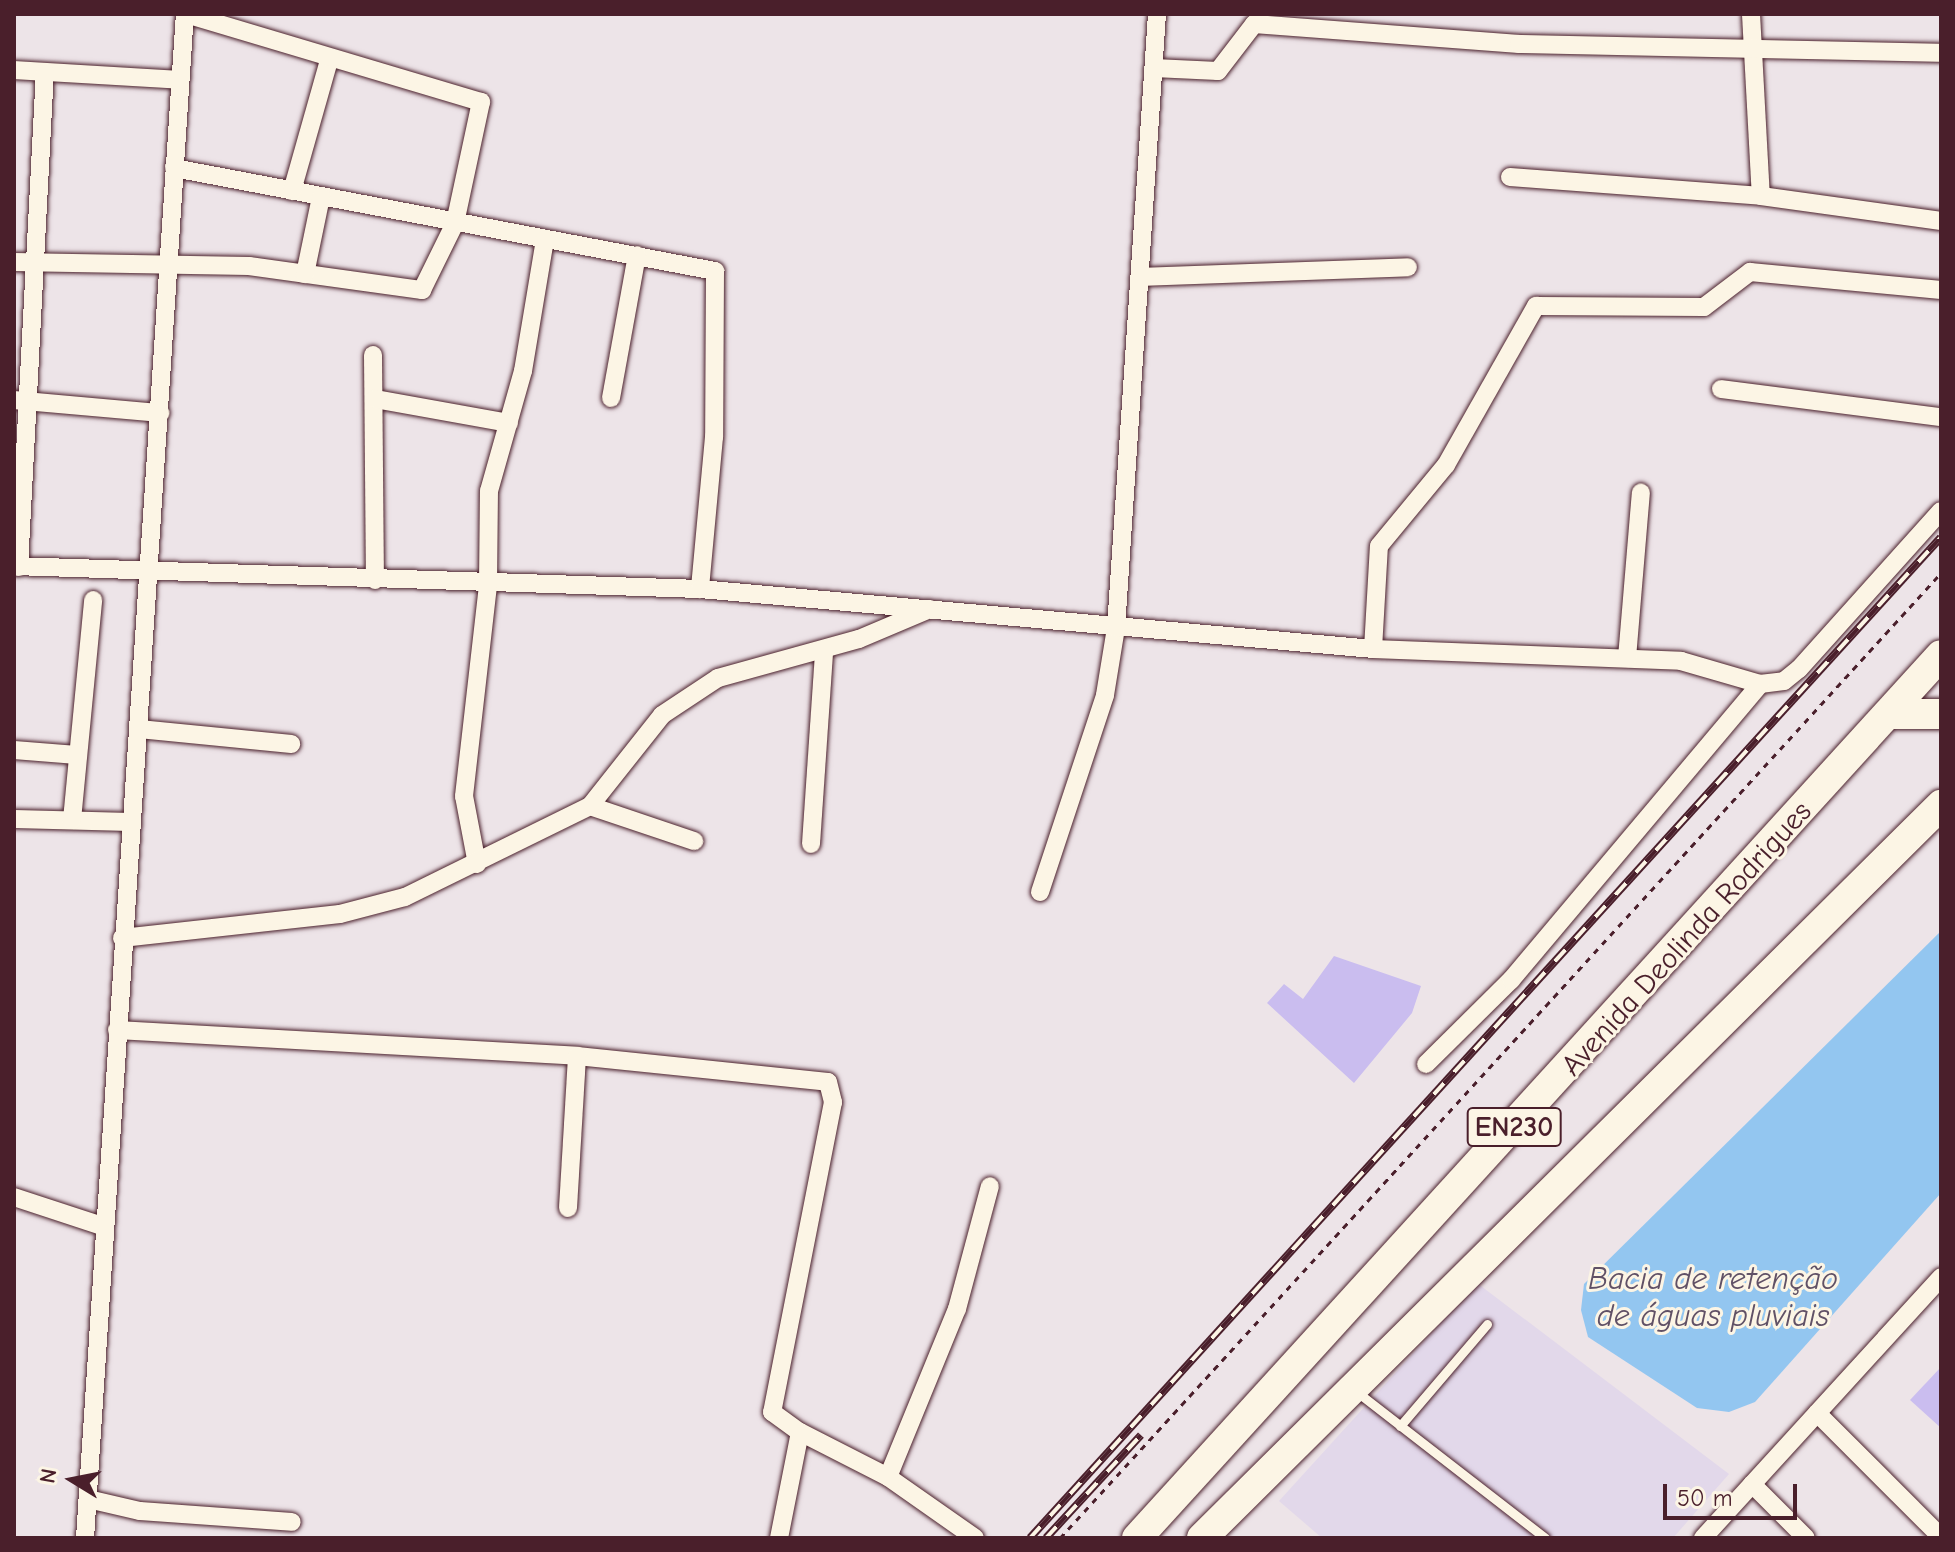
<!DOCTYPE html>
<meta charset="utf-8">
<style>
body{margin:0}
#map{position:relative;width:1955px;height:1552px;overflow:hidden;background:#ede4e8;font-family:"Comic Neue",sans-serif}
div>[style]{position:absolute}
.built>*{inset:0;background:#e2d8ea}
.water>*{inset:0;background:#93c6f0}
.building>*{inset:0;background:#cabdef}
.path>*{height:3px;margin-top:-1.5px;transform-origin:0;background:repeating-linear-gradient(90deg,#4a1f2b 0 6px,transparent 0 12px)}
.roads{filter:drop-shadow(0 0 2px #4a1f2b) drop-shadow(0 0 2px #4a1f2b)}
.service>*{height:9px;margin:-4.5px;padding:0 4.5px;transform-origin:4.5px;border-radius:4.5px;background:#fcf5e5}
.minor>*{height:18px;margin:-9px;padding:0 9px;transform-origin:9px;border-radius:9px;background:#fcf5e5}
.trunk>*{height:30px;margin:-15px;padding:0 15px;transform-origin:15px;border-radius:15px;background:#fcf5e5}
.rail>*{height:8px;margin-top:-4px;transform-origin:0;background:repeating-linear-gradient(90deg,#fcf5e5 0 15px,#4a1f2b 0 30px);box-sizing:border-box;border-block:2px solid #4a1f2b}
span{translate:-50% -50%;white-space:nowrap;text-align:center;line-height:1.15;-webkit-text-stroke:6px #fcf5e5;paint-order:stroke}
.shield-label span{padding:2px 6px;background:#fcf5e5;border:2px solid;border-radius:6px;-webkit-text-stroke-width:0}
.shield-label{font-size:28px;color:#4a1f2b;font-weight:700}
.street-label{font-size:30px;color:#4a1f2b}
.water-label{font-size:32px;color:#605166;font-style:italic}
.frame{position:absolute;inset:0;border:16px solid #4a1f2b;pointer-events:none}
.north{position:absolute;left:32px;top:1440px;width:80px;height:80px;-webkit-text-stroke:6px #fcf5e5;paint-order:stroke;rotate:280deg;font-size:22px;font-weight:700;line-height:32px;text-align:center;color:#4a1f2b}
.north::after{content:'';display:block;margin:auto;width:28px;height:36px;background:#4a1f2b;clip-path:polygon(50% 0,100% 100%,50% 72%,0 100%)}
.scale{position:absolute;left:1663px;top:1484px;width:134px;height:36px;box-sizing:border-box;border:4px solid #4a1f2b;border-top:0;padding-left:10px;font-size:24px;line-height:28px;white-space:nowrap;color:#4a1f2b;-webkit-text-stroke:6px #fcf5e5;paint-order:stroke}
</style>
<div id="map">
<div class="built">
<i style="clip-path:polygon(1477px 1283px,1729px 1474px,1673px 1538px,1322px 1538px,1279px 1501px)"></i>
</div>
<div class="water">
<i style="clip-path:polygon(1941px 931px,1941px 1193px,1755px 1402px,1729px 1412px,1697px 1408px,1588px 1337px,1581px 1310px,1584px 1284px)"></i>
</div>
<div class="building">
<i style="clip-path:polygon(1334px 956px,1421px 986px,1412px 1013px,1354px 1083px,1267px 1003px,1284px 984px,1303px 999px)"></i>
<i style="clip-path:polygon(1941px 1367px,1941px 1428px,1910px 1400px)"></i>
</div>
<div class="path">
<i style="left:1060px;top:1538px;width:1307px;rotate:-47.61deg"></i>
</div>
<div class="roads">
<div class="service">
<i style="left:1357px;top:1392px;width:238px;rotate:37.8deg"></i>
<i style="left:1400px;top:1426px;width:134px;rotate:-49.5deg"></i>
</div>
<div class="minor">
<i style="left:1751px;top:14px;width:182px;rotate:86.9deg"></i>
<i style="left:1154px;top:68px;width:64px;rotate:2.7deg"></i>
<i style="left:1218px;top:71px;width:59px;rotate:-52.5deg"></i>
<i style="left:1254px;top:24px;width:266px;rotate:4.3deg"></i>
<i style="left:1519px;top:44px;width:422px;rotate:1.2deg"></i>
<i style="left:14px;top:70px;width:166px;rotate:3.4deg"></i>
<i style="left:174px;top:168px;width:551px;rotate:10.78deg"></i>
<i style="left:715px;top:271px;width:166px;rotate:90.3deg"></i>
<i style="left:714px;top:437px;width:153px;rotate:95.3deg"></i>
<i style="left:1510px;top:177px;width:252px;rotate:4.3deg"></i>
<i style="left:1761px;top:196px;width:182px;rotate:7.9deg"></i>
<i style="left:292px;top:191px;width:136px;rotate:-74.2deg"></i>
<i style="left:14px;top:262px;width:235px;rotate:1deg"></i>
<i style="left:249px;top:266px;width:175px;rotate:7.9deg"></i>
<i style="left:422px;top:290px;width:75px;rotate:-63.8deg"></i>
<i style="left:455px;top:223px;width:124px;rotate:-77.9deg"></i>
<i style="left:481px;top:102px;width:309px;rotate:-163.4deg"></i>
<i style="left:305px;top:274px;width:79px;rotate:-78.3deg"></i>
<i style="left:1141px;top:277px;width:267px;rotate:-2.1deg"></i>
<i style="left:373px;top:355px;width:225px;rotate:89.5deg"></i>
<i style="left:1721px;top:389px;width:222px;rotate:7.3deg"></i>
<i style="left:611px;top:398px;width:145px;rotate:-79.7deg"></i>
<i style="left:375px;top:399px;width:136px;rotate:10.2deg"></i>
<i style="left:14px;top:400px;width:147px;rotate:5.1deg"></i>
<i style="left:14px;top:566px;width:686px;rotate:1.92deg"></i>
<i style="left:700px;top:589px;width:676px;rotate:5.09deg"></i>
<i style="left:1373px;top:649px;width:308px;rotate:2.2deg"></i>
<i style="left:1681px;top:661px;width:82px;rotate:16.2deg"></i>
<i style="left:1760px;top:684px;width:24px;rotate:-7deg"></i>
<i style="left:1784px;top:681px;width:19px;rotate:-39deg"></i>
<i style="left:1799px;top:669px;width:212px;rotate:-48.1deg"></i>
<i style="left:19px;top:567px;width:495px;rotate:-87deg"></i>
<i style="left:1373px;top:649px;width:103px;rotate:-86.7deg"></i>
<i style="left:1379px;top:546px;width:105px;rotate:-50.4deg"></i>
<i style="left:1446px;top:465px;width:183px;rotate:-60.5deg"></i>
<i style="left:1536px;top:306px;width:168px;rotate:0.3deg"></i>
<i style="left:1704px;top:307px;width:58px;rotate:-37.3deg"></i>
<i style="left:1750px;top:272px;width:192px;rotate:5.4deg"></i>
<i style="left:1627px;top:658px;width:166px;rotate:-85.2deg"></i>
<i style="left:139px;top:729px;width:153px;rotate:5.6deg"></i>
<i style="left:14px;top:750px;width:63px;rotate:4.5deg"></i>
<i style="left:590px;top:806px;width:110px;rotate:18.6deg"></i>
<i style="left:14px;top:819px;width:117px;rotate:1.5deg"></i>
<i style="left:72px;top:820px;width:221px;rotate:-84.5deg"></i>
<i style="left:811px;top:844px;width:193px;rotate:-86.1deg"></i>
<i style="left:477px;top:864px;width:69px;rotate:-100.8deg"></i>
<i style="left:464px;top:796px;width:213px;rotate:-83.5deg"></i>
<i style="left:488px;top:584px;width:93px;rotate:-89.4deg"></i>
<i style="left:489px;top:491px;width:125px;rotate:-74.2deg"></i>
<i style="left:523px;top:371px;width:134px;rotate:-80.5deg"></i>
<i style="left:1040px;top:892px;width:207px;rotate:-71.7deg"></i>
<i style="left:1105px;top:695px;width:68px;rotate:-80.7deg"></i>
<i style="left:1116px;top:628px;width:615px;rotate:-86.18deg"></i>
<i style="left:122px;top:938px;width:219px;rotate:-6.3deg"></i>
<i style="left:340px;top:914px;width:67px;rotate:-14.7deg"></i>
<i style="left:405px;top:897px;width:206px;rotate:-26.2deg"></i>
<i style="left:590px;top:806px;width:116px;rotate:-51.6deg"></i>
<i style="left:662px;top:715px;width:67px;rotate:-33.5deg"></i>
<i style="left:718px;top:678px;width:146px;rotate:-15.5deg"></i>
<i style="left:859px;top:639px;width:77px;rotate:-22.9deg"></i>
<i style="left:117px;top:1030px;width:461px;rotate:3.2deg"></i>
<i style="left:577px;top:1056px;width:252px;rotate:5.9deg"></i>
<i style="left:828px;top:1082px;width:21px;rotate:76deg"></i>
<i style="left:833px;top:1102px;width:316px;rotate:101.1deg"></i>
<i style="left:772px;top:1412px;width:34px;rotate:36deg"></i>
<i style="left:800px;top:1432px;width:108px;rotate:101.2deg"></i>
<i style="left:1426px;top:1064px;width:120px;rotate:-44.7deg"></i>
<i style="left:1511px;top:980px;width:387px;rotate:-49.9deg"></i>
<i style="left:14px;top:1197px;width:93px;rotate:18.2deg"></i>
<i style="left:568px;top:1208px;width:152px;rotate:-86.6deg"></i>
<i style="left:1817px;top:1413px;width:175px;rotate:45deg"></i>
<i style="left:800px;top:1432px;width:99px;rotate:27.1deg"></i>
<i style="left:888px;top:1477px;width:106px;rotate:35deg"></i>
<i style="left:888px;top:1477px;width:182px;rotate:-67.7deg"></i>
<i style="left:957px;top:1309px;width:127px;rotate:-75deg"></i>
<i style="left:1752px;top:1484px;width:76px;rotate:45deg"></i>
<i style="left:88px;top:1499px;width:53px;rotate:13deg"></i>
<i style="left:140px;top:1511px;width:152px;rotate:4.1deg"></i>
<i style="left:85px;top:1538px;width:1527px;rotate:-86.25deg"></i>
<i style="left:1703px;top:1538px;width:353px;rotate:-47.6deg"></i>
</div>
<div class="trunk">
<i style="left:1889px;top:714px;width:52px"></i>
<i style="left:1137px;top:1538px;width:1194px;rotate:-47.68deg"></i>
<i style="left:1202px;top:1538px;width:1041px;rotate:-44.77deg"></i>
</div>
</div>
<div class="rail">
<i style="left:1030px;top:1538px;width:1353px;rotate:-47.69deg"></i>
<i style="left:1046px;top:1538px;width:140px;rotate:-47.3deg"></i>
</div>
<div class="shield-label">
<span style="left:1514px;top:1127px">EN230</span>
</div>
<div class="street-label">
<span style="left:1687px;top:939px;rotate:-48deg">Avenida Deolinda Rodrigues</span>
</div>
<div class="water-label">
<span style="left:1713px;top:1298px">Bacia de retenção<br>de águas pluviais</span>
</div>
<div class="frame"></div>
<div class="north">N</div>
<div class="scale">50 m</div>
</div>
